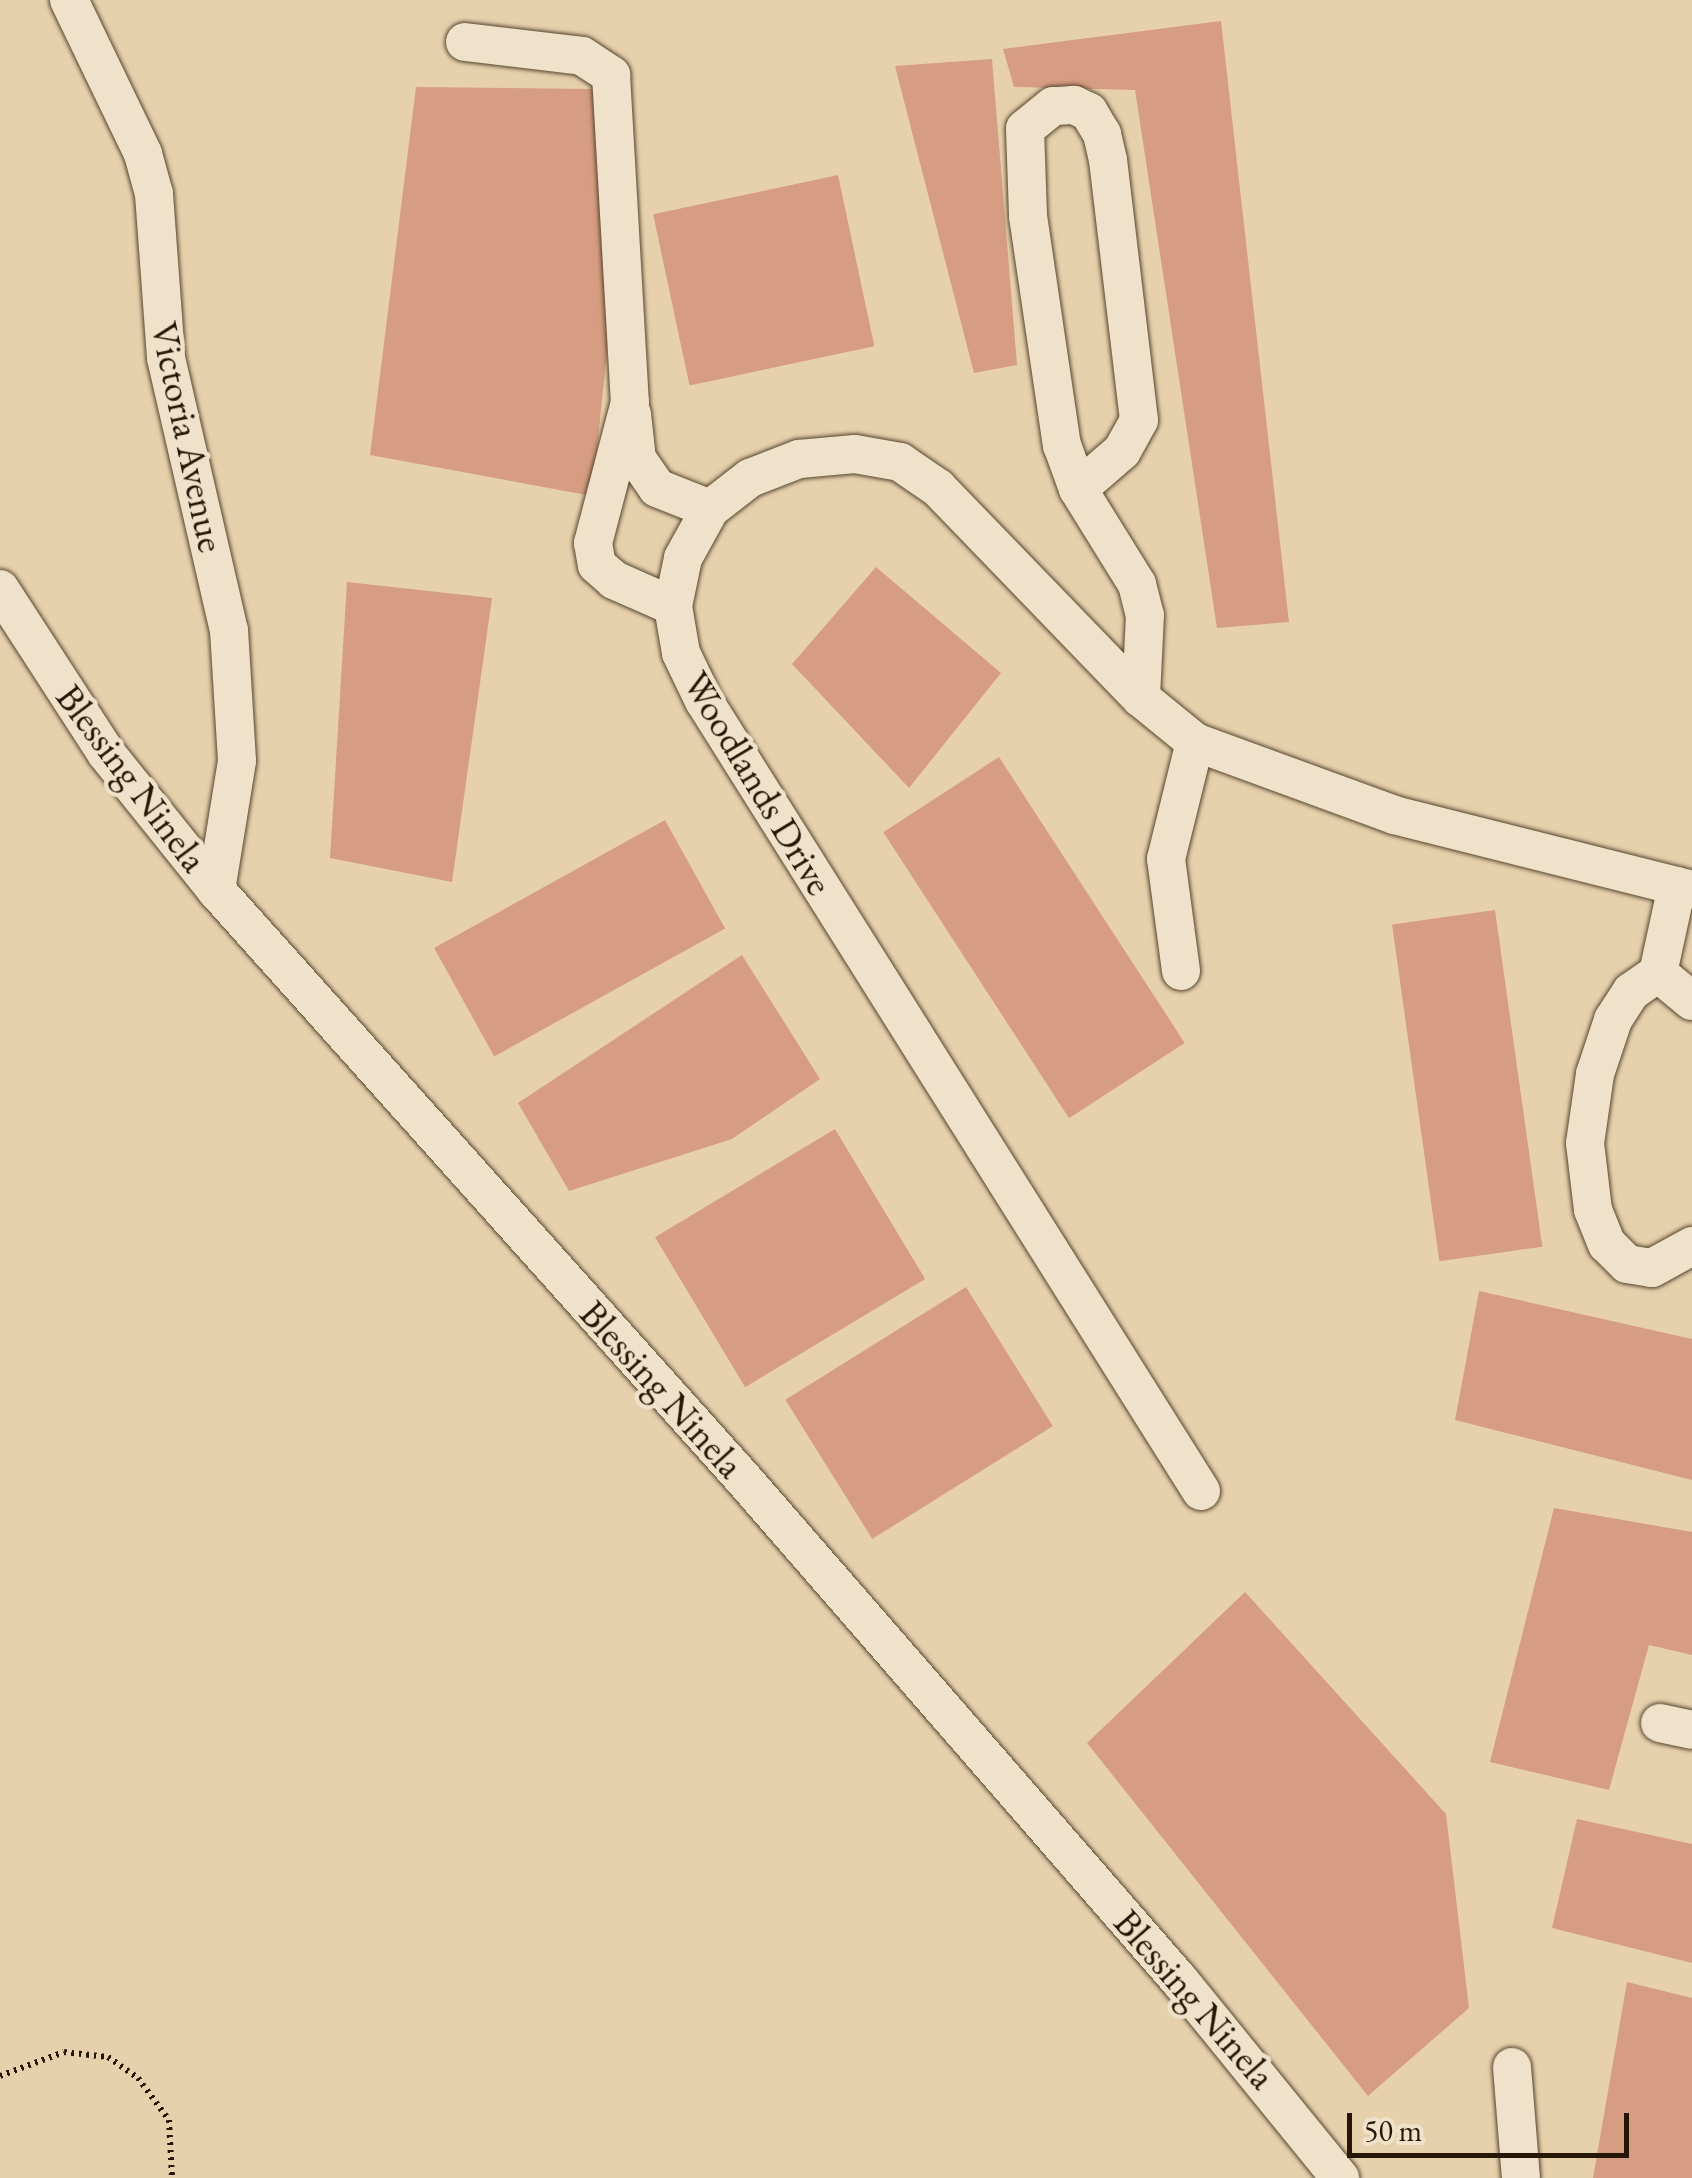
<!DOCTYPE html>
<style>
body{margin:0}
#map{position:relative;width:1692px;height:2178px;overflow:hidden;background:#e7d1ad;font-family:"EB Garamond",serif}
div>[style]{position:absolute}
.building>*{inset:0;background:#d79d82;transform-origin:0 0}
.path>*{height:6px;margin-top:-3px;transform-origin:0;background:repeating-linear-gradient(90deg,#251605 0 2.5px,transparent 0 7.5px)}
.roads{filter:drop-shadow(0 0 2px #56452f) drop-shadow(0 0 2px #56452f)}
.minor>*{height:38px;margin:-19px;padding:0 19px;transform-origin:19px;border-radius:19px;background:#efe1ca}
span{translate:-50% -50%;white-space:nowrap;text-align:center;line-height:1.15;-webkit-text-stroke:9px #efe1ca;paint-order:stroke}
.street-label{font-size:38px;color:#251605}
.scale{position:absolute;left:1347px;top:2113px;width:282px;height:45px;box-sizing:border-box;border:5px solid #251605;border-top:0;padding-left:12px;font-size:30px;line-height:35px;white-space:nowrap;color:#251605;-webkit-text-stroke:8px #efe1ca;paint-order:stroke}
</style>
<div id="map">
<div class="building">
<i style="clip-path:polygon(1221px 21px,1289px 622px,1217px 628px,1135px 90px,1014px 87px,1003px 49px)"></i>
<i style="clip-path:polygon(992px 59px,1017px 365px,974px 373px,895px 66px)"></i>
<i style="clip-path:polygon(416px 87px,593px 89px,608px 342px,592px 496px,370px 455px)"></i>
<i style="left:838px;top:175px;width:175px;height:189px;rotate:78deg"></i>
<i style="clip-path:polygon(876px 567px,1001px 673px,909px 788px,792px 664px)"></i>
<i style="clip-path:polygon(347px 582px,492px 598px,452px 882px,330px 858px)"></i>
<i style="left:999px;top:757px;width:341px;height:138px;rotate:57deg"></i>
<i style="left:665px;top:820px;width:124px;height:264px;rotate:61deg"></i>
<i style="left:1495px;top:910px;width:340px;height:104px;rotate:82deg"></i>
<i style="clip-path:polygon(742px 955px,820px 1079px,732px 1139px,569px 1191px,518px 1103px)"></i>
<i style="left:835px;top:1129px;width:175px;height:210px;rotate:59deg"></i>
<i style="left:966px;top:1287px;width:164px;height:213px;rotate:58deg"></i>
<i style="clip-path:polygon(1479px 1291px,1692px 1339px,1692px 1480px,1455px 1420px)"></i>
<i style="clip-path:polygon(1554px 1508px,1692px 1532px,1692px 1655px,1649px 1645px,1609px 1790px,1490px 1762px)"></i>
<i style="clip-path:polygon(1245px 1592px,1446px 1814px,1469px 2008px,1368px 2096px,1087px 1743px)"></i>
<i style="clip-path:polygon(1577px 1819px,1692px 1844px,1692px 1963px,1552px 1928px)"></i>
<i style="clip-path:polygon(1627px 1982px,1692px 1998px,1692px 2178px,1593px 2178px)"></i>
</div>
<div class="path">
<i style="left:0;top:2076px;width:68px;rotate:-20.6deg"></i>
<i style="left:64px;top:2052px;width:44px;rotate:6.5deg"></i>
<i style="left:108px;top:2057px;width:37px;rotate:35deg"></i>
<i style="left:138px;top:2078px;width:52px;rotate:53.6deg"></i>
<i style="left:169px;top:2120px;width:58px;rotate:87deg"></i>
</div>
<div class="roads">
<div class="minor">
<i style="left:69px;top:0;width:171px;rotate:64.3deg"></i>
<i style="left:143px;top:154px;width:41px;rotate:74.6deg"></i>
<i style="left:154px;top:194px;width:164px;rotate:85.8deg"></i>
<i style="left:166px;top:358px;width:279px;rotate:77deg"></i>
<i style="left:229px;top:630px;width:131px;rotate:86.5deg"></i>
<i style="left:237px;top:761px;width:131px;rotate:99.2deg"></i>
<i style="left:465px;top:42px;width:118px;rotate:6.8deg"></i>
<i style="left:582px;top:56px;width:35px;rotate:33deg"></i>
<i style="left:611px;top:75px;width:328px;rotate:86.7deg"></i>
<i style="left:630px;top:402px;width:146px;rotate:104.7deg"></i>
<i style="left:593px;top:543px;width:22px;rotate:80deg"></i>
<i style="left:597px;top:565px;width:23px;rotate:41deg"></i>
<i style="left:614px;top:580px;width:64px;rotate:23.8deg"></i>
<i style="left:632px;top:414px;width:45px;rotate:83.7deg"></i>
<i style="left:637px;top:459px;width:35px;rotate:55deg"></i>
<i style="left:657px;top:488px;width:57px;rotate:21.6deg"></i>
<i style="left:1078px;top:489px;width:58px;rotate:-40.8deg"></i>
<i style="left:1122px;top:451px;width:35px;rotate:-61deg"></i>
<i style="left:1139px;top:420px;width:262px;rotate:-96.8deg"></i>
<i style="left:1108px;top:160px;width:27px;rotate:-103deg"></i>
<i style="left:1102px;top:134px;width:26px;rotate:-121deg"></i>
<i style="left:1089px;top:112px;width:17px;rotate:-155deg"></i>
<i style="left:1074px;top:105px;width:21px;rotate:177deg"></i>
<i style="left:1053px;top:106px;width:36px;rotate:141deg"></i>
<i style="left:1025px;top:129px;width:87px;rotate:88deg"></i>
<i style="left:1028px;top:216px;width:232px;rotate:81.6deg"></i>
<i style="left:1062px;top:445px;width:47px;rotate:70deg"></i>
<i style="left:1078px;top:489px;width:112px;rotate:58.2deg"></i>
<i style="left:1137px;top:584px;width:32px;rotate:76deg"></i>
<i style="left:1145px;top:615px;width:83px;rotate:92.8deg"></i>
<i style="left:0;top:589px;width:195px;rotate:57.1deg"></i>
<i style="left:106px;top:753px;width:176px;rotate:51.2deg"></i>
<i style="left:216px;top:890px;width:795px;rotate:48.16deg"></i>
<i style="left:746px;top:1482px;width:661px;rotate:48.99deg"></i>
<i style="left:1180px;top:1981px;width:254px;rotate:50.9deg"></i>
<i style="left:1677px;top:886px;width:89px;rotate:102.3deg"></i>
<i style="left:1658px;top:973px;width:33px;rotate:145deg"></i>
<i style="left:1631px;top:992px;width:33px;rotate:123deg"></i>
<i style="left:1613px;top:1020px;width:57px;rotate:108.4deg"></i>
<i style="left:1595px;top:1074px;width:70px;rotate:98.2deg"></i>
<i style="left:1585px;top:1143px;width:67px;rotate:83.2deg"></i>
<i style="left:1593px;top:1210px;width:37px;rotate:68deg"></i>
<i style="left:1607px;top:1244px;width:28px;rotate:45deg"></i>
<i style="left:1627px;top:1264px;width:25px;rotate:9deg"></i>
<i style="left:1652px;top:1268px;width:46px;rotate:-28.8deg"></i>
<i style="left:1181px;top:971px;width:113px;rotate:-97.6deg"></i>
<i style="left:1166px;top:859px;width:121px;rotate:-76.1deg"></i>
<i style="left:1658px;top:973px;width:44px;rotate:39.5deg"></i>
<i style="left:1201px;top:1491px;width:933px;rotate:-122.17deg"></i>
<i style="left:704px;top:701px;width:53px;rotate:-115.6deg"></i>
<i style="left:681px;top:653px;width:48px;rotate:-99.7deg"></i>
<i style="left:673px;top:606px;width:49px;rotate:-78.2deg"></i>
<i style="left:683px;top:558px;width:56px;rotate:-61.1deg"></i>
<i style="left:710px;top:509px;width:51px;rotate:-37.8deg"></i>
<i style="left:750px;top:478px;width:53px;rotate:-21.2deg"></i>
<i style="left:799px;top:459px;width:56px;rotate:-5.1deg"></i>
<i style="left:855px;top:454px;width:46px;rotate:10.1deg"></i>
<i style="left:900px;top:462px;width:46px;rotate:34.4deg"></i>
<i style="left:938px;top:488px;width:292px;rotate:46deg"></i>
<i style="left:1141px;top:698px;width:70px;rotate:39.2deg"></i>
<i style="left:1195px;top:742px;width:212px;rotate:20.1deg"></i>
<i style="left:1394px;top:815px;width:307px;rotate:14.1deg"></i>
<i style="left:1660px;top:1723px;width:33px;rotate:12deg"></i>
<i style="left:1512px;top:2067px;width:111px;rotate:85.4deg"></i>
</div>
</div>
<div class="street-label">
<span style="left:188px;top:437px;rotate:78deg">Victoria Avenue</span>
<span style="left:132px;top:778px;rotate:53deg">Blessing Ninela</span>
<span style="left:758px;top:783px;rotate:59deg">Woodlands Drive</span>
<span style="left:662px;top:1389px;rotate:48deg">Blessing Ninela</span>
<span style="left:1195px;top:1999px;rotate:49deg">Blessing Ninela</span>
</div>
<div class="scale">50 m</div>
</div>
